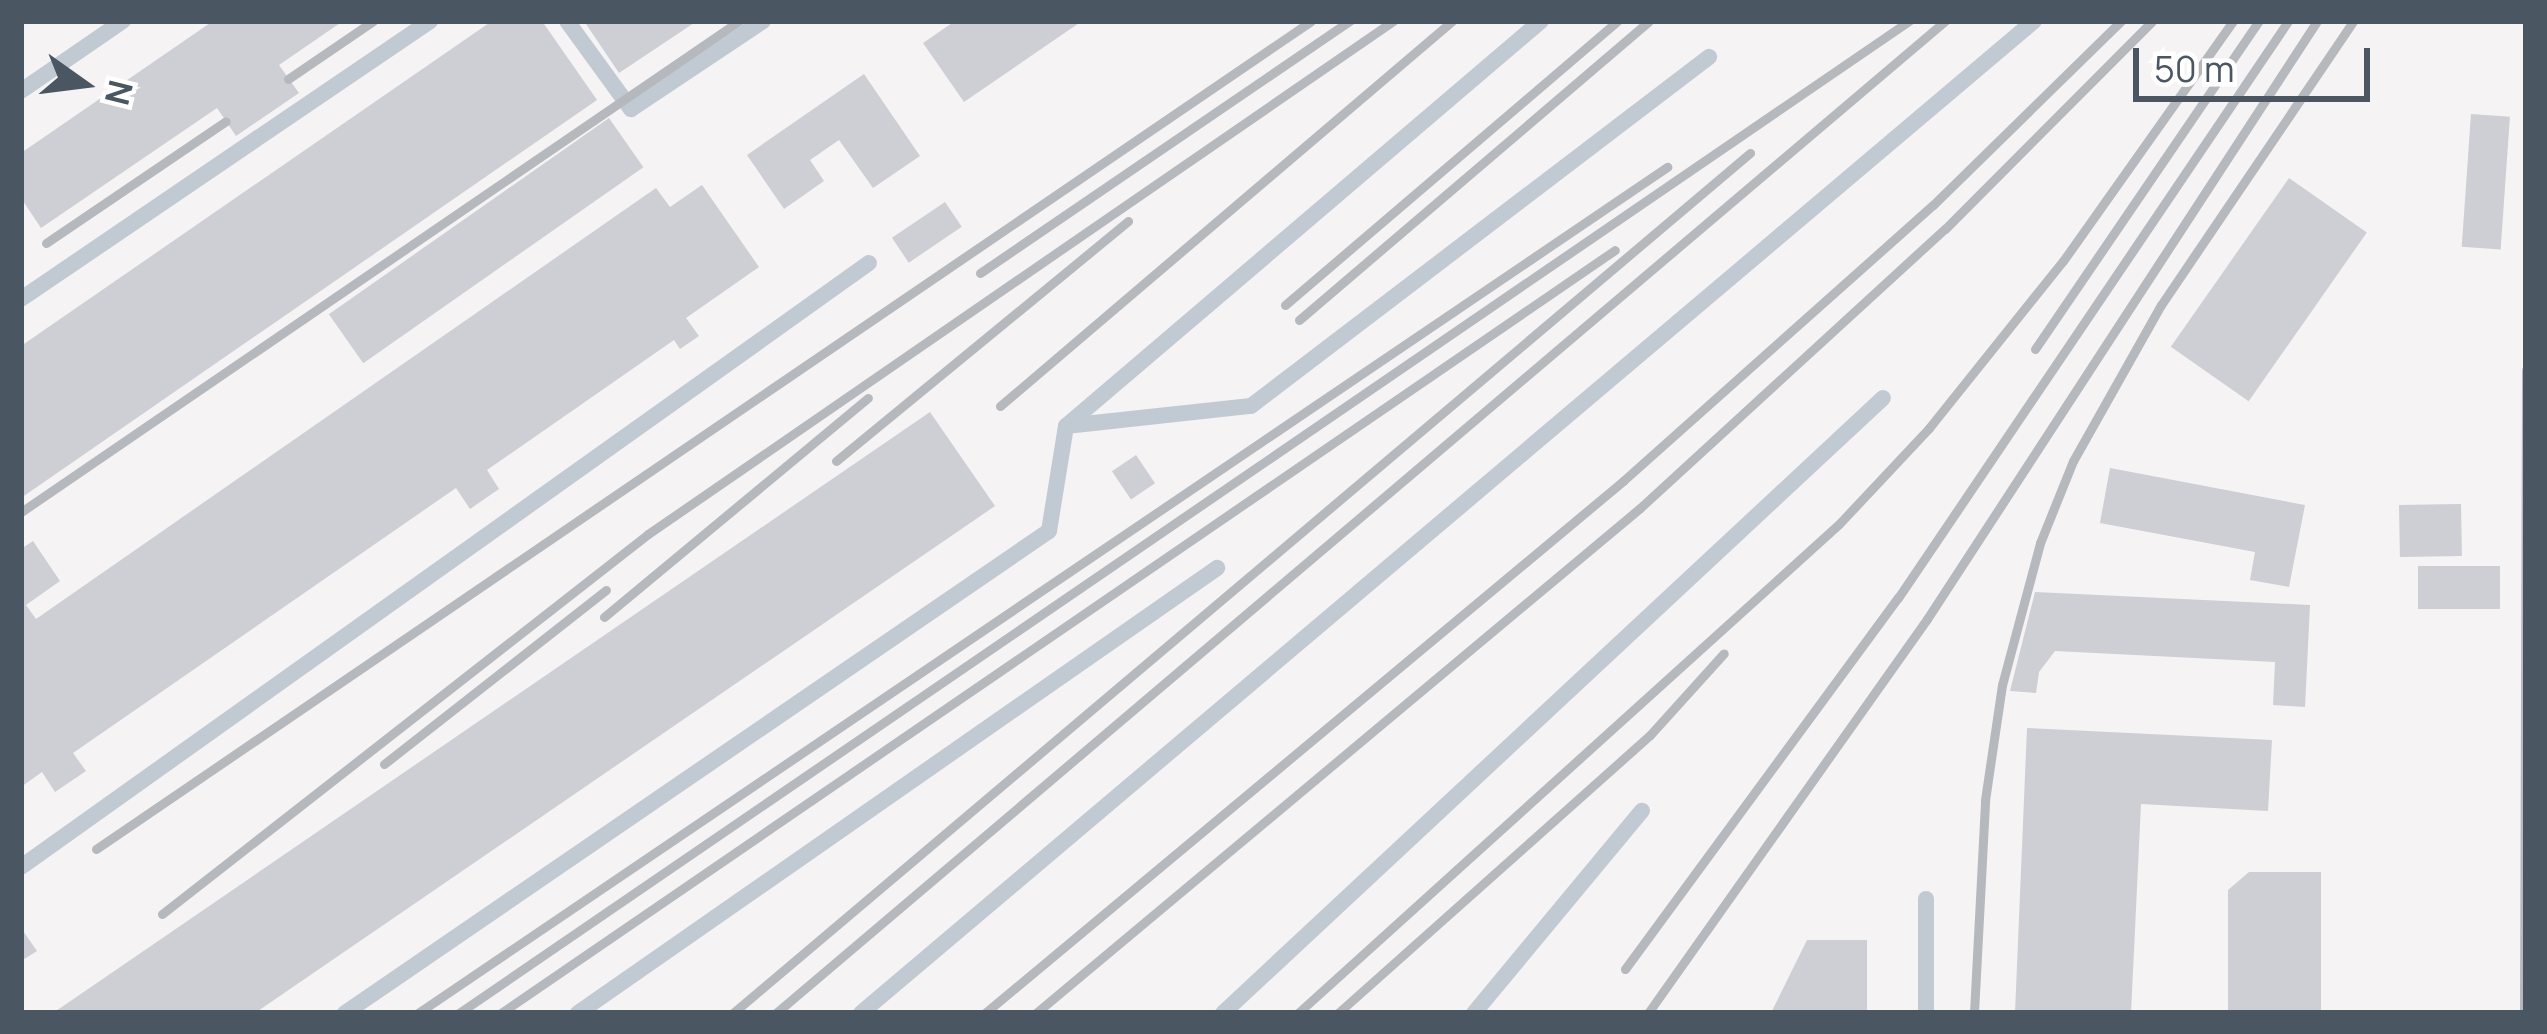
<!DOCTYPE html>
<style>
body{margin:0}
#map{position:relative;width:2547px;height:1034px;overflow:hidden;background:#f5f3f3;font-family:Manrope,sans-serif}
div>[style]{position:absolute}
.building>*{inset:0;background:#cdcfd5;transform-origin:0 0}
.lane>*{height:16px;margin:-8px;padding:0 8px;transform-origin:8px;border-radius:8px;background:#c1cad2}
.rail>*{height:9px;margin:-4.5px;padding:0 4.5px;transform-origin:4.5px;border-radius:4.5px;background:#b5b8bd}
span{translate:-50% -50%;white-space:nowrap;text-align:center;line-height:1.15;-webkit-text-stroke:10px #fff;paint-order:stroke}
.frame{position:absolute;inset:0;border:24px solid #4a5661;pointer-events:none}
.north{position:absolute;left:24px;top:24px;width:120px;height:120px;-webkit-text-stroke:9px #fff;paint-order:stroke;rotate:104deg;font-size:33px;font-weight:700;line-height:48px;text-align:center;color:#4a5661}
.north::after{content:'';display:block;margin:auto;width:42px;height:54px;background:#4a5661;clip-path:polygon(50% 0,100% 100%,50% 72%,0 100%)}
.scale{position:absolute;left:2133px;top:48px;width:237px;height:54px;box-sizing:border-box;border:6px solid #4a5661;border-top:0;padding-left:15px;font-size:36px;line-height:42px;white-space:nowrap;color:#4a5661;-webkit-text-stroke:9px #fff;paint-order:stroke}
</style>
<div id="map">
<div class="building">
<i style="clip-path:polygon(213px 21px,343px 21px,279px 65px,299px 93px,236px 136px,217px 108px,41px 228px,21px 198px,21px 153px)"></i>
<i style="clip-path:polygon(492px 21px,542px 21px,597px 100px,21px 498px,21px 346px)"></i>
<i style="clip-path:polygon(584px 21px,697px 21px,619px 73px)"></i>
<i style="clip-path:polygon(955px 21px,1082px 21px,964px 102px,923px 43px)"></i>
<i style="clip-path:polygon(864px 74px,920px 156px,873px 188px,839px 140px,810px 160px,824px 181px,784px 209px,747px 155px)"></i>
<i style="left:2471px;top:114px;width:39px;height:133px;rotate:4deg"></i>
<i style="left:609px;top:118px;width:60px;height:342px;rotate:55deg"></i>
<i style="left:2289px;top:178px;width:95px;height:206px;rotate:35deg"></i>
<i style="clip-path:polygon(702px 185px,759px 267px,686px 318px,699px 336px,680px 349px,674px 340px,487px 470px,499px 489px,470px 509px,456px 488px,73px 753px,86px 771px,55px 792px,42px 772px,21px 787px,21px 549px,33px 541px,60px 581px,26px 605px,36px 619px,656px 188px,670px 207px)"></i>
<i style="left:945px;top:202px;width:30px;height:64px;rotate:56deg"></i>
<i style="clip-path:polygon(930px 412px,995px 506px,255px 1013px,53px 1013px)"></i>
<i style="left:1136px;top:455px;width:34px;height:29px;rotate:56deg"></i>
<i style="clip-path:polygon(2110px 468px,2305px 505px,2289px 587px,2250px 580px,2255px 552px,2100px 523px)"></i>
<i style="left:2461px;top:504px;width:52px;height:62px;rotate:89deg"></i>
<i style="left:2418px;top:566px;width:82px;height:43px"></i>
<i style="clip-path:polygon(2035px 592px,2310px 605px,2305px 707px,2273px 705px,2275px 662px,2055px 651px,2039px 672px,2036px 693px,2010px 691px)"></i>
<i style="clip-path:polygon(2027px 728px,2272px 740px,2268px 811px,2141px 804px,2131px 1013px,2015px 1013px)"></i>
<i style="clip-path:polygon(2249px 872px,2321px 872px,2321px 1013px,2228px 1013px,2228px 890px)"></i>
<i style="clip-path:polygon(21px 928px,37px 951px,21px 961px)"></i>
<i style="clip-path:polygon(1807px 940px,1867px 940px,1867px 1013px,1771px 1013px)"></i>
</div>
<div class="lane">
<i style="left:567px;top:21px;width:109px;rotate:54deg"></i>
<i style="left:631px;top:109px;width:159px;rotate:-33.7deg"></i>
<i style="left:21px;top:91px;width:124px;rotate:-34.5deg"></i>
<i style="left:21px;top:299px;width:495px;rotate:-34.2deg"></i>
<i style="left:1066px;top:426px;width:186px;rotate:-6.2deg"></i>
<i style="left:1251px;top:406px;width:576px;rotate:-37.31deg"></i>
<i style="left:21px;top:867px;width:1041px;rotate:-35.46deg"></i>
<i style="left:345px;top:1013px;width:853px;rotate:-34.4deg"></i>
<i style="left:1049px;top:531px;width:106px;rotate:-80.8deg"></i>
<i style="left:1066px;top:426px;width:624px;rotate:-40.45deg"></i>
<i style="left:578px;top:1013px;width:779px;rotate:-34.85deg"></i>
<i style="left:861px;top:1013px;width:1536px;rotate:-40.22deg"></i>
<i style="left:1223px;top:1013px;width:902px;rotate:-42.98deg"></i>
<i style="left:1474px;top:1013px;width:263px;rotate:-50.3deg"></i>
<i style="left:1926px;top:1013px;width:114px;rotate:-90deg"></i>
</div>
<div class="rail">
<i style="left:288px;top:79px;width:103px;rotate:-34.3deg"></i>
<i style="left:46px;top:243px;width:217px;rotate:-34.1deg"></i>
<i style="left:980px;top:273px;width:448px;rotate:-34.3deg"></i>
<i style="left:1285px;top:305px;width:437px;rotate:-40.5deg"></i>
<i style="left:1299px;top:320px;width:460px;rotate:-40.5deg"></i>
<i style="left:2035px;top:349px;width:397px;rotate:-55.7deg"></i>
<i style="left:1000px;top:406px;width:594px;rotate:-40.42deg"></i>
<i style="left:836px;top:461px;width:378px;rotate:-39.4deg"></i>
<i style="left:21px;top:512px;width:870px;rotate:-34.37deg"></i>
<i style="left:604px;top:617px;width:343px;rotate:-39.7deg"></i>
<i style="left:384px;top:764px;width:282px;rotate:-38.1deg"></i>
<i style="left:96px;top:849px;width:1470px;rotate:-34.27deg"></i>
<i style="left:162px;top:914px;width:617px;rotate:-38.02deg"></i>
<i style="left:648px;top:534px;width:905px;rotate:-34.55deg"></i>
<i style="left:1625px;top:969px;width:461px;rotate:-53.7deg"></i>
<i style="left:1898px;top:598px;width:696px;rotate:-55.94deg"></i>
<i style="left:418px;top:1013px;width:1509px;rotate:-34.11deg"></i>
<i style="left:459px;top:1013px;width:1757px;rotate:-34.38deg"></i>
<i style="left:501px;top:1013px;width:1350px;rotate:-34.41deg"></i>
<i style="left:733px;top:1013px;width:1332px;rotate:-40.22deg"></i>
<i style="left:776px;top:1013px;width:1533px;rotate:-40.32deg"></i>
<i style="left:985px;top:1013px;width:831px;rotate:-39.82deg"></i>
<i style="left:1623px;top:481px;width:415px;rotate:-41.7deg"></i>
<i style="left:1933px;top:205px;width:263px;rotate:-44.4deg"></i>
<i style="left:1036px;top:1013px;width:787px;rotate:-39.9deg"></i>
<i style="left:1640px;top:508px;width:413px;rotate:-42.5deg"></i>
<i style="left:1945px;top:229px;width:293px;rotate:-45.1deg"></i>
<i style="left:1298px;top:1013px;width:729px;rotate:-42.11deg"></i>
<i style="left:1839px;top:524px;width:132px;rotate:-46.8deg"></i>
<i style="left:1929px;top:428px;width:214px;rotate:-51.3deg"></i>
<i style="left:2063px;top:261px;width:294px;rotate:-54.7deg"></i>
<i style="left:1338px;top:1013px;width:418px;rotate:-41.7deg"></i>
<i style="left:1650px;top:735px;width:110px;rotate:-47.9deg"></i>
<i style="left:1648px;top:1013px;width:483px;rotate:-54.7deg"></i>
<i style="left:1927px;top:619px;width:714px;rotate:-56.89deg"></i>
<i style="left:1974px;top:1013px;width:213px;rotate:-87deg"></i>
<i style="left:1985px;top:800px;width:116px;rotate:-81.6deg"></i>
<i style="left:2002px;top:685px;width:147px;rotate:-75deg"></i>
<i style="left:2040px;top:543px;width:88px;rotate:-68.1deg"></i>
<i style="left:2073px;top:461px;width:179px;rotate:-60.6deg"></i>
<i style="left:2161px;top:305px;width:343px;rotate:-55.9deg"></i>
<i style="left:2524px;top:1013px;width:643px;rotate:-89.82deg"></i>
</div>
<div class="frame"></div>
<div class="north">N</div>
<div class="scale">50 m</div>
</div>
